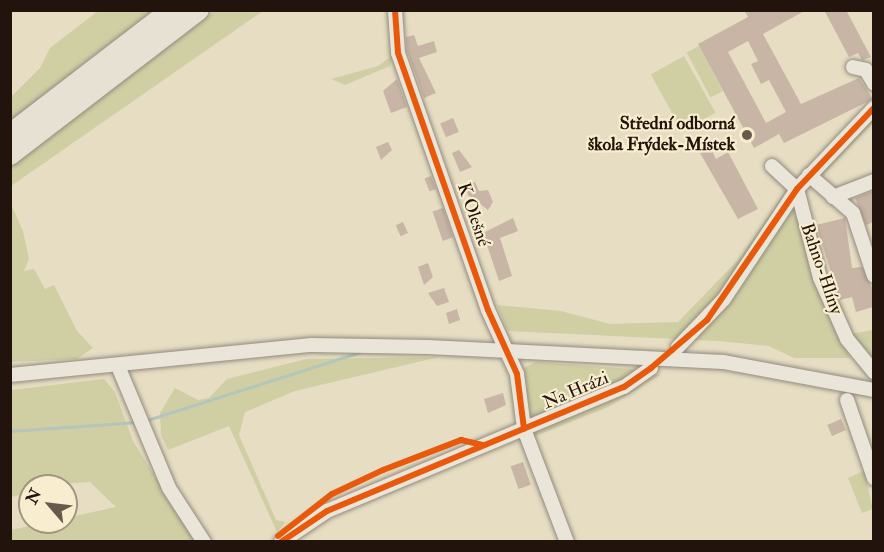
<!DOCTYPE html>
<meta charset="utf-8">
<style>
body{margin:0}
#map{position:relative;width:884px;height:552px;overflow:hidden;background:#e6ddc3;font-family:"IM FELL Double Pica",serif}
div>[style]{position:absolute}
.green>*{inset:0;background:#d0cfa4;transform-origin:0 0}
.stream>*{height:3px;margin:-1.5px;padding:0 1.5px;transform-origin:1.5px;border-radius:1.5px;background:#b4c6ba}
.building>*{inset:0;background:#c8b5a6;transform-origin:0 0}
.roads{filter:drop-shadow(0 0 2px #928a7c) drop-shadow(0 0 2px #928a7c)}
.minor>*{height:14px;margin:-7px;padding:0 7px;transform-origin:7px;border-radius:7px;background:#e9e5d8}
.highway>*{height:20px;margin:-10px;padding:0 10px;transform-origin:10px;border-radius:10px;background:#e6e1d2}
.cycleway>*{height:6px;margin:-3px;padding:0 3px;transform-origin:3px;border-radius:3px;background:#e8590c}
.dots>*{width:16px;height:16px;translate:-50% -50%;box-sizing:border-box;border:3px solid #f8edce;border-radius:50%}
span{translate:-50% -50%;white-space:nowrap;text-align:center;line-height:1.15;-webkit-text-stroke:4.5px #f8edce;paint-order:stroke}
.poi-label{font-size:18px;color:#22140d;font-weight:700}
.right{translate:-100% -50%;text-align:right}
.street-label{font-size:18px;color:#22140d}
.frame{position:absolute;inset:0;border:12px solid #22140d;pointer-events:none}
.north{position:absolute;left:18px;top:474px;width:60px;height:60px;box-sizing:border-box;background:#f8edce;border:2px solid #a29681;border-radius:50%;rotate:298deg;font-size:16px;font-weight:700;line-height:24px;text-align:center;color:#22140d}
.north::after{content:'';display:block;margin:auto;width:21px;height:27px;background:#675a4d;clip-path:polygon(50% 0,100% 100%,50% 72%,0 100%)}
</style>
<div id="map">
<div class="green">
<i style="clip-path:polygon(98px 11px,152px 11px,11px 120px,11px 97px,40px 68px,50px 48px)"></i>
<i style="clip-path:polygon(215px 11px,263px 11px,11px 186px,10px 167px)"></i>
<i style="clip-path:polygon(390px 35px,393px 56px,390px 66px,345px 85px,331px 79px,378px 66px,390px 57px)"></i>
<i style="left:699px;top:46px;width:51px;height:14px;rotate:62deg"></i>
<i style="left:684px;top:56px;width:65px;height:38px;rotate:61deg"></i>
<i style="clip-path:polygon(873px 114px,873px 123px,823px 175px,823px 166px)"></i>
<i style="clip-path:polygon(787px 189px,816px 279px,850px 358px,794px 358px,769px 346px,718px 341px,508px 331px,497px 305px,561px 311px,610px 324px,678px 322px,739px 259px)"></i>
<i style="clip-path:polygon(11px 204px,23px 231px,29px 259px,24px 271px,34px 269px,45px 289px,54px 285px,77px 331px,93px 348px,77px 359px,11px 362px)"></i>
<i style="clip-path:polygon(873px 330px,873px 363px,850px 334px)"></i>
<i style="clip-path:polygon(439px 357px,295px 391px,245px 412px,239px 435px,276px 520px,285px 522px,277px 532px,229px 426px,168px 450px,161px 435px,160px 413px,175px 388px,198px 400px,209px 398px,227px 379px,306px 359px)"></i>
<i style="clip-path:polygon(536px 362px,631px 369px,660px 375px,608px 407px,533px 437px,524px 368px)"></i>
<i style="clip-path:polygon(104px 379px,115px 392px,133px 441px,195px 541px,11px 541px,11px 530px,116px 507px,90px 482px,30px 486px,30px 493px,11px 497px,11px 390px)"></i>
<i style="clip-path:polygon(864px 471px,873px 509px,862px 513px,848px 478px)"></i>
</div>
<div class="stream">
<i style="left:144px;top:421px;width:227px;rotate:-17.7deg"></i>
<i style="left:10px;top:431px;width:128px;rotate:-4deg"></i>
</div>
<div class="building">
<i style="clip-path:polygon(evenodd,744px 10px,806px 10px,763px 34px,801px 104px,859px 78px,873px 99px,784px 143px,779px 134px,754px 148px,698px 44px,748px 17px,744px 10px,748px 41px,758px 61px,751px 64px,761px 84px,769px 80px,786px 112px,766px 123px,728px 52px,748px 41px)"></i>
<i style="clip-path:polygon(824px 10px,846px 10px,871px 57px,862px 60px,858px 53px,849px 57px)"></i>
<i style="clip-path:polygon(414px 35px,418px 46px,434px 41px,437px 52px,419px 58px,436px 93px,424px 98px,407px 51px,406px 37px)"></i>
<i style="clip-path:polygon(397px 79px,407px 107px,391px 113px,383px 91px)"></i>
<i style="left:453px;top:118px;width:15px;height:14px;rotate:67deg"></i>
<i style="clip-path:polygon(388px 142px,392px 150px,381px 160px,376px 147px)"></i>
<i style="clip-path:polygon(710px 147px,716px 159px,728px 152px,758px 209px,738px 219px,700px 153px)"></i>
<i style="clip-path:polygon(459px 150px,472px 167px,460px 172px,452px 153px)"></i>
<i style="left:431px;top:176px;width:14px;height:7px;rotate:69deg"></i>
<i style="clip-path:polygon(475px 182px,479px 191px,488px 190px,493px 202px,488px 210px,468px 195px,465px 186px)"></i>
<i style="clip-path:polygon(873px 191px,873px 222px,866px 225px,855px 198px)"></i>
<i style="left:443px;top:208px;width:31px;height:11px;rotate:71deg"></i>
<i style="clip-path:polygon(513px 218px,518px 231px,500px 238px,512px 276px,499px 281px,483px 233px)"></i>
<i style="clip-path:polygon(845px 218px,852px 268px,862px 267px,873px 290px,873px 307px,856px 312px,852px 297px,840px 300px,816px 225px)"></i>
<i style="left:403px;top:222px;width:12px;height:8px;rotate:66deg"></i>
<i style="clip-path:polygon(428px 263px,433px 277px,424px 285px,418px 267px)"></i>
<i style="clip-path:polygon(444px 288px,449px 302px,437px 306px,428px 293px)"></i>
<i style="clip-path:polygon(457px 309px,460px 320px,449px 324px,446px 313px)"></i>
<i style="clip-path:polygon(503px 393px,506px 405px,488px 413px,484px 399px)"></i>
<i style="left:841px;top:419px;width:12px;height:15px;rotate:66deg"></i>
<i style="left:523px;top:462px;width:24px;height:13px;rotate:71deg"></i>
</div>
<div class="roads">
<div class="minor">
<i style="left:395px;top:10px;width:43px;rotate:86deg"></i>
<i style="left:398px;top:53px;width:272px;rotate:70.7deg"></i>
<i style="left:488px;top:310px;width:70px;rotate:65.6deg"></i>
<i style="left:517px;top:374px;width:55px;rotate:82.7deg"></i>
<i style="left:524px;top:429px;width:121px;rotate:69.2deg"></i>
<i style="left:853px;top:67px;width:13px;rotate:13deg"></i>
<i style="left:866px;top:70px;width:16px;rotate:60deg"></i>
<i style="left:772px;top:166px;width:34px;rotate:43deg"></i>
<i style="left:797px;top:189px;width:92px;rotate:75.5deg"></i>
<i style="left:820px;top:278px;width:67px;rotate:66.1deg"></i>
<i style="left:847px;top:339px;width:43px;rotate:50.7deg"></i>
<i style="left:809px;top:175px;width:58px;rotate:40.8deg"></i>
<i style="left:853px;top:213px;width:66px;rotate:71.6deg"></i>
<i style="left:833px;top:197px;width:44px;rotate:-21.3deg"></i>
<i style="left:678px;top:347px;width:66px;rotate:-46.2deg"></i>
<i style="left:724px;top:299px;width:132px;rotate:-56.4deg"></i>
<i style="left:797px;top:189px;width:112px;rotate:-46.5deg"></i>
<i style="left:118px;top:366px;width:132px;rotate:67.3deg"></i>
<i style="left:169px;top:488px;width:64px;rotate:57.1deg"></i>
<i style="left:10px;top:375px;width:303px;rotate:-5.7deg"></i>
<i style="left:312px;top:345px;width:116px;rotate:1deg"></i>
<i style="left:428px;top:347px;width:295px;rotate:2.9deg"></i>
<i style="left:723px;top:362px;width:154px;rotate:10.5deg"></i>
<i style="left:847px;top:400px;width:83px;rotate:70.9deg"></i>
<i style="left:281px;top:542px;width:55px;rotate:-34deg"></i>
<i style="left:327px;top:511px;width:322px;rotate:-22.7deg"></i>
<i style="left:624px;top:387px;width:33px;rotate:-35deg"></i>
</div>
<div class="highway">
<i style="left:10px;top:134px;width:203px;rotate:-37.6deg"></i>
<i style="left:10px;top:155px;width:238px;rotate:-37.5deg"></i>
</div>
</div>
<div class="cycleway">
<i style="left:395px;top:10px;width:43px;rotate:86deg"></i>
<i style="left:398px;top:53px;width:272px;rotate:70.7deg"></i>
<i style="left:488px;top:310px;width:70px;rotate:65.6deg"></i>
<i style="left:517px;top:374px;width:55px;rotate:82.7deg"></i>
<i style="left:278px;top:536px;width:68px;rotate:-37.9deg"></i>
<i style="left:332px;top:494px;width:56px;rotate:-25.2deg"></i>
<i style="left:383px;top:470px;width:84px;rotate:-21deg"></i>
<i style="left:461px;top:440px;width:23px;rotate:13deg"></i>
<i style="left:281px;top:542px;width:55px;rotate:-34deg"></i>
<i style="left:327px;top:511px;width:322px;rotate:-22.7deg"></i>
<i style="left:624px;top:387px;width:33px;rotate:-35deg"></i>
<i style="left:651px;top:368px;width:74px;rotate:-40.6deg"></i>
<i style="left:707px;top:320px;width:159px;rotate:-55.5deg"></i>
<i style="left:797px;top:189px;width:112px;rotate:-46.5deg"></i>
</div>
<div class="dots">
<i style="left:747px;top:135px;background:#675a4d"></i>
</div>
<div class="poi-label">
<span class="right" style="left:735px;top:135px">Střední odborná<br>škola Frýdek-Místek</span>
</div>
<div class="street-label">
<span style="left:473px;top:215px;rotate:71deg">K Olešné</span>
<span style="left:821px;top:269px;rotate:71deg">Bahno-Hlíny</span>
<span style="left:576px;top:391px;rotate:-23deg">Na Hrázi</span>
</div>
<div class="frame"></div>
<div class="north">N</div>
</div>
